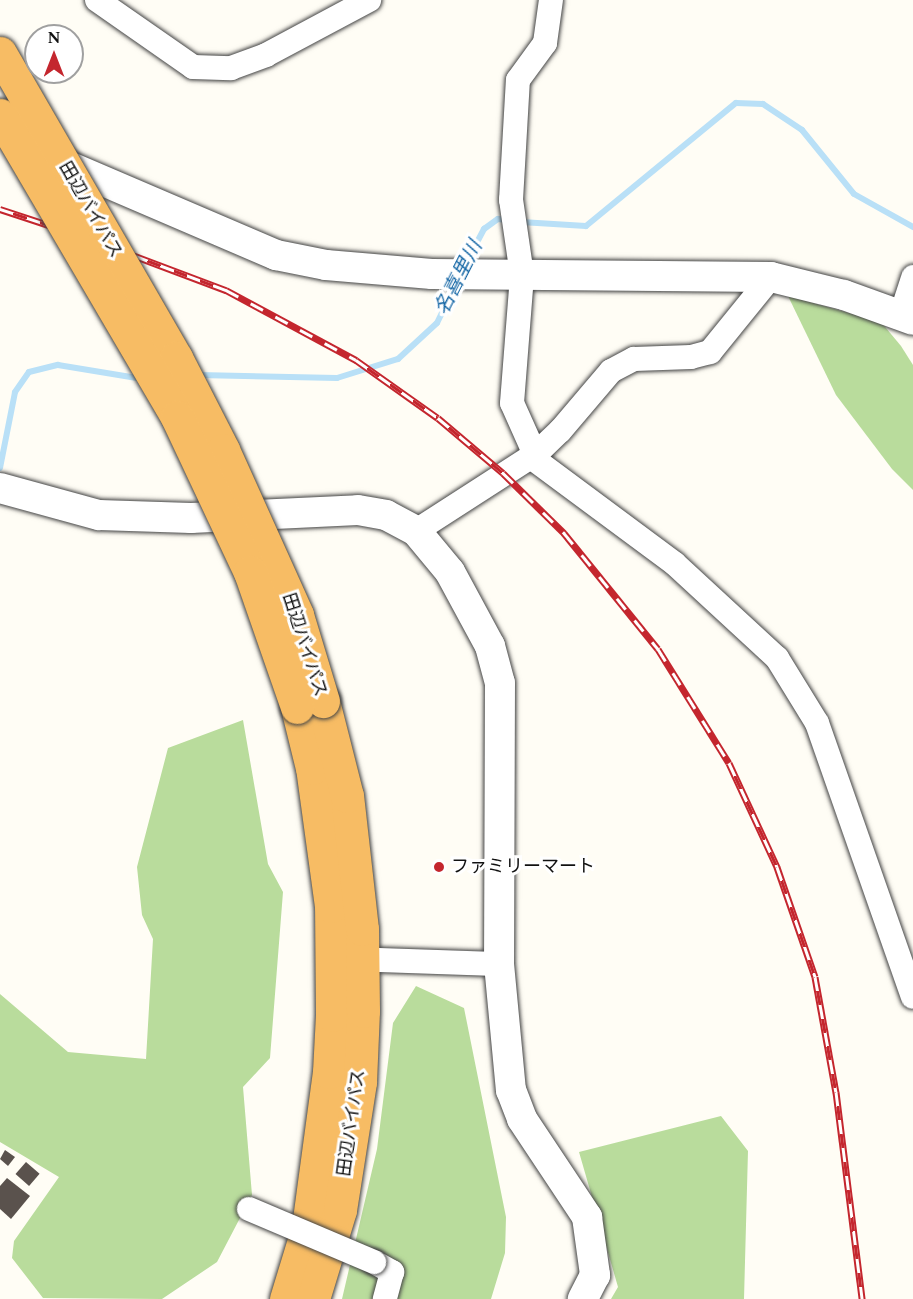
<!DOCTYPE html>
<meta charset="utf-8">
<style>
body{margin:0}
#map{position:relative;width:913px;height:1299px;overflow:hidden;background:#fffdf5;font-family:Spectral,"Noto Sans JP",serif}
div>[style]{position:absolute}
.forest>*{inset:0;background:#b9dc9c}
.stream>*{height:6px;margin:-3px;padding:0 3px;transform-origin:3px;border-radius:3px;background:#b9e0f7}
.building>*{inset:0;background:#5a524d;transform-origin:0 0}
.roads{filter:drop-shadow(0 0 2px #444) drop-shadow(0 0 2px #444)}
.minor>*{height:24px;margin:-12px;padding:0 12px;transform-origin:12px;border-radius:12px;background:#fff}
.tertiary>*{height:30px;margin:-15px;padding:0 15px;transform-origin:15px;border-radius:15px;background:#fff}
.trunk>*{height:33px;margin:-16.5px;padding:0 16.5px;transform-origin:16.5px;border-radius:16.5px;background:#f7bc64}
.rail>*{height:7px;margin-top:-3.5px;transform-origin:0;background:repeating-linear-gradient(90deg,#fff 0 14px,#c4262e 0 28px);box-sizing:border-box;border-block:2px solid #c4262e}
.bridges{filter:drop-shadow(0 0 2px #444) drop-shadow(0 0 2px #444)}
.minor-bridge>*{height:24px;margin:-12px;padding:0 12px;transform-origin:12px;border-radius:12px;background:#fff}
.trunk-bridge>*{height:33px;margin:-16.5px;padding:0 16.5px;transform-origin:16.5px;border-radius:16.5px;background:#f7bc64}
.dots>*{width:16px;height:16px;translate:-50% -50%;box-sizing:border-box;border:3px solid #fff;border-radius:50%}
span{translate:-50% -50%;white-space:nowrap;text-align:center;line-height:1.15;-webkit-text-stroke:6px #fff;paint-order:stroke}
.street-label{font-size:18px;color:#111}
.poi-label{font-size:18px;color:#111}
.left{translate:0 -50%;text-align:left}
.water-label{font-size:20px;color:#1768a6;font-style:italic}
.north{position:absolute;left:24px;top:24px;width:60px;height:60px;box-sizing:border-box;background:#fff;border:2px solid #a0a0a0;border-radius:50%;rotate:0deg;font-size:16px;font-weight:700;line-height:24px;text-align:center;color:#111}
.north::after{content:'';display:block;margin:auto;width:21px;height:27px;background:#c4262e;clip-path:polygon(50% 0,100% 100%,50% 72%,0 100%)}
</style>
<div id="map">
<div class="forest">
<i style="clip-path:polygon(788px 296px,881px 322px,901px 346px,913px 365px,913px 490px,892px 469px,836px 395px)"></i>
<i style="clip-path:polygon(243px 720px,268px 864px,283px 892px,270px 1058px,243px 1087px,252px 1195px,217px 1262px,162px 1299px,43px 1298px,12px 1258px,14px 1241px,59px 1177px,0 1142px,0 994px,68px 1052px,146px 1059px,153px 939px,142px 915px,137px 867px,168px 748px)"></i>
<i style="clip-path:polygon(416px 986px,464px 1008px,506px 1217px,505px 1253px,491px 1299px,342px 1299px,377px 1149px,393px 1023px)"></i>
<i style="clip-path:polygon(721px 1116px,748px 1151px,744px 1299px,611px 1299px,618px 1287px,579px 1152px)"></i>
</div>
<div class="stream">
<i style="left:521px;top:222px;width:65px;rotate:3.5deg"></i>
<i style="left:586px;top:226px;width:194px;rotate:-39.4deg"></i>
<i style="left:736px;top:103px;width:27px;rotate:2deg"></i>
<i style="left:763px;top:104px;width:47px;rotate:33.7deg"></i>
<i style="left:802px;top:130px;width:82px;rotate:50.9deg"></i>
<i style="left:854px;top:194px;width:68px;rotate:29.2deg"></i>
<i style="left:465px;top:265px;width:41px;rotate:-62.2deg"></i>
<i style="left:484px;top:229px;width:17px;rotate:-36deg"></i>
<i style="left:498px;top:219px;width:10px;rotate:6deg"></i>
<i style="left:198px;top:375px;width:139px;rotate:1.2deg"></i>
<i style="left:337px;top:378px;width:64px;rotate:-17.3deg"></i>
<i style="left:398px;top:359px;width:53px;rotate:-42.7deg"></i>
<i style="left:437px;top:323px;width:46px;rotate:-64deg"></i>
<i style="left:0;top:468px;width:77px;rotate:-78.8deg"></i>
<i style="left:15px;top:392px;width:24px;rotate:-55deg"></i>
<i style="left:29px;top:372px;width:30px;rotate:-14deg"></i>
<i style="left:58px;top:365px;width:86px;rotate:9.4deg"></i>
</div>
<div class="building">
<i style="clip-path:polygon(5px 1150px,15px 1157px,8px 1166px,0 1159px)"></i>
<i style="left:26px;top:1162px;width:18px;height:16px;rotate:41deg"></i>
<i style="clip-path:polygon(7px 1178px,30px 1196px,11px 1219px,0 1209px,0 1186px)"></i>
</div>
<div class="roads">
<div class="minor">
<i style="left:97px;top:0;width:117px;rotate:34.9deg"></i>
<i style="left:193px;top:67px;width:38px;rotate:2deg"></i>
<i style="left:231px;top:68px;width:37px;rotate:-20deg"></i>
<i style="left:266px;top:55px;width:117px;rotate:-28.1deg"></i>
<i style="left:901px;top:315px;width:40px;rotate:-72deg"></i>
<i style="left:533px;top:450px;width:7px"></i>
<i style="left:540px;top:450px;width:28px;rotate:-44deg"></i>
<i style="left:560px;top:431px;width:79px;rotate:-49.6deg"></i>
<i style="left:611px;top:371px;width:26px;rotate:-28deg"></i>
<i style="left:634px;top:359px;width:57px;rotate:-2deg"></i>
<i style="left:691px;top:357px;width:20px;rotate:-15deg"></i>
<i style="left:710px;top:352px;width:97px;rotate:-50.9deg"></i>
<i style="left:531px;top:457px;width:179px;rotate:36.6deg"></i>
<i style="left:675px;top:564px;width:139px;rotate:42.7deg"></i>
<i style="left:777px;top:658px;width:76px;rotate:58.4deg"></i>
<i style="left:817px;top:723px;width:290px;rotate:70.7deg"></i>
<i style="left:416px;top:531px;width:137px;rotate:-32.8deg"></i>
<i style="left:531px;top:457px;width:7px;rotate:-74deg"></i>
<i style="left:533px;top:450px;width:51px;rotate:-114.1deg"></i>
<i style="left:512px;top:403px;width:128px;rotate:-85.5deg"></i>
<i style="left:522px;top:275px;width:76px;rotate:-98.3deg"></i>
<i style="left:511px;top:200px;width:120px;rotate:-86.7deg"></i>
<i style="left:518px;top:80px;width:46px;rotate:-53.9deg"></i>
<i style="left:545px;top:43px;width:43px;rotate:-82.1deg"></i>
<i style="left:347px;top:959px;width:152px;rotate:1.9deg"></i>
<i style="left:374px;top:1262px;width:21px;rotate:29deg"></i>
<i style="left:392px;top:1272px;width:28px;rotate:105deg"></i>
</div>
<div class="tertiary">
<i style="left:52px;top:159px;width:244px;rotate:23.2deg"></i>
<i style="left:276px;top:255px;width:51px;rotate:11.3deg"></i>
<i style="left:326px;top:265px;width:106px;rotate:4.9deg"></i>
<i style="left:432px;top:274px;width:339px;rotate:0.5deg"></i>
<i style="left:771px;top:277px;width:75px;rotate:13.9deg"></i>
<i style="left:844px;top:295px;width:73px;rotate:19.9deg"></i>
<i style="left:0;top:488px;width:103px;rotate:15.3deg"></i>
<i style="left:99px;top:515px;width:92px;rotate:1.9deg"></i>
<i style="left:191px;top:518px;width:167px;rotate:-2.7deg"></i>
<i style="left:358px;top:510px;width:28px;rotate:10deg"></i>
<i style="left:386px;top:515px;width:34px;rotate:28deg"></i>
<i style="left:416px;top:531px;width:53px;rotate:50.3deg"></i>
<i style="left:450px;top:572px;width:84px;rotate:61.6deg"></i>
<i style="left:490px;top:646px;width:38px;rotate:75deg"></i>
<i style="left:500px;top:683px;width:281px;rotate:90.2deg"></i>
<i style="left:499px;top:964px;width:127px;rotate:84.6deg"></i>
<i style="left:511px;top:1090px;width:31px;rotate:69deg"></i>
<i style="left:522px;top:1119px;width:118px;rotate:56.4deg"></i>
<i style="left:587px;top:1217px;width:59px;rotate:82.1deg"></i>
<i style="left:595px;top:1275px;width:27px;rotate:117deg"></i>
</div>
<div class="trunk">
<i style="left:286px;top:1299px;width:75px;rotate:-73deg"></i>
<i style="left:308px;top:1227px;width:156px;rotate:-82.3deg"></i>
<i style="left:329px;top:1072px;width:57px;rotate:-87deg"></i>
<i style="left:332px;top:1015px;width:109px;rotate:-90.5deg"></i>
<i style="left:331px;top:906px;width:139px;rotate:-97.8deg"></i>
<i style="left:312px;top:768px;width:63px;rotate:-103.8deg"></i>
<i style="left:313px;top:1299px;width:93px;rotate:-73.1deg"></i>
<i style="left:340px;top:1210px;width:130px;rotate:-81.1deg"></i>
<i style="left:360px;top:1082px;width:71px;rotate:-87.6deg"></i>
<i style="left:363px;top:1011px;width:82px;rotate:-90.7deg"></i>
<i style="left:362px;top:929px;width:134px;rotate:-96.4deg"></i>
<i style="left:347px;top:796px;width:98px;rotate:-104.2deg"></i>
</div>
</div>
<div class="rail">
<i style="left:0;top:209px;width:86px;rotate:18.2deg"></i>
<i style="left:82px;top:236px;width:154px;rotate:20.6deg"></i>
<i style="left:226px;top:290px;width:148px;rotate:28.3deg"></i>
<i style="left:356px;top:360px;width:100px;rotate:35.3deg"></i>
<i style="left:438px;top:418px;width:85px;rotate:40.2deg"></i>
<i style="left:503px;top:473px;width:86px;rotate:44.5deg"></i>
<i style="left:564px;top:533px;width:149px;rotate:51deg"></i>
<i style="left:658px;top:649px;width:134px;rotate:58.1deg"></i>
<i style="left:729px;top:763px;width:115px;rotate:65.2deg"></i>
<i style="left:777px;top:867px;width:116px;rotate:70.9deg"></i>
<i style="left:815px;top:977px;width:117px;rotate:79.7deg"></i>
<i style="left:836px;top:1092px;width:209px;rotate:82.8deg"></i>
</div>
<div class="bridges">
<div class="minor-bridge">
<i style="left:249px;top:1209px;width:136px;rotate:23deg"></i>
</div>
<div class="trunk-bridge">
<i style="left:0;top:53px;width:352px;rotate:60deg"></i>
<i style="left:176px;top:358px;width:103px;rotate:62.9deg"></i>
<i style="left:223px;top:450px;width:181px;rotate:65.8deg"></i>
<i style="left:297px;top:615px;width:90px;rotate:73.2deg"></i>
<i style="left:0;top:115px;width:350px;rotate:59.6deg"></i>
<i style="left:177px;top:417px;width:171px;rotate:64.8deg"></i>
<i style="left:250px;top:572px;width:143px;rotate:70.8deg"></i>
</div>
</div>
<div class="dots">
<i style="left:439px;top:867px;background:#c4262e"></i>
</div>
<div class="street-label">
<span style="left:90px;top:210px;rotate:60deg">田辺バイパス</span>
<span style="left:304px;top:645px;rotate:72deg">田辺バイパス</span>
<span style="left:352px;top:1123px;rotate:-82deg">田辺バイパス</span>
</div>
<div class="poi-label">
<span class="left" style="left:451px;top:867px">ファミリーマート</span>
</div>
<div class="water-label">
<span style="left:459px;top:278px;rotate:-63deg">名喜里川</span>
</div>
<div class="north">N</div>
</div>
